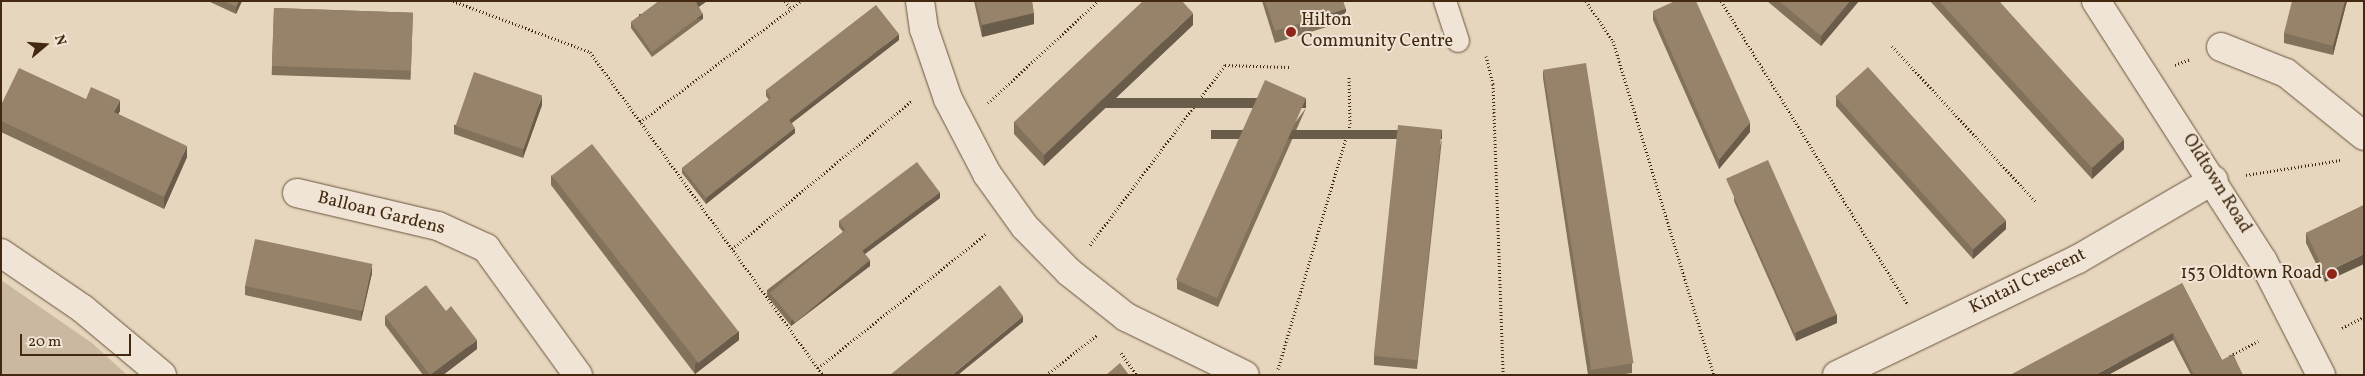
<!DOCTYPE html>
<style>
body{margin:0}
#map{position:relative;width:2365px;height:376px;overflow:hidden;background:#e6d6be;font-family:Vollkorn,serif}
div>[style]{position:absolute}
.green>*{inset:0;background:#cab9a0}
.path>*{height:3px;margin-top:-1.5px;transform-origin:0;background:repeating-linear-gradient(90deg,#42290f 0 1px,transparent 0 3.5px)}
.roads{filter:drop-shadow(0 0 1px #6b543b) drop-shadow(0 0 1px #6b543b)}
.lane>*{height:22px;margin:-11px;padding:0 11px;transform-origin:11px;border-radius:11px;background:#efe4d5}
.street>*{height:28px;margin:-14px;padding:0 14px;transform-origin:14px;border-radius:14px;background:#efe4d5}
.wall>*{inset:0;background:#82715b;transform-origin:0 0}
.shaded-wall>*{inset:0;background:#6a5c4a;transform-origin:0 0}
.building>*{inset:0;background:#97836a;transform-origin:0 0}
.dots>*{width:14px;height:14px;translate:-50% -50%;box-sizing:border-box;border:2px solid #efe4d5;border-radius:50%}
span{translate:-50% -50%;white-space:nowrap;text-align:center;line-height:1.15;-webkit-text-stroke:4px #efe4d5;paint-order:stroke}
.poi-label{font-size:18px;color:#42290f}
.left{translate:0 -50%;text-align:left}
.right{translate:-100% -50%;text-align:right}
.street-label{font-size:18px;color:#42290f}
.frame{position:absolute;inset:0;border:2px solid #42290f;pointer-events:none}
.north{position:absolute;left:20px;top:20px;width:50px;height:50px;-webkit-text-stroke:4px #efe4d5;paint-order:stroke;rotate:72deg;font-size:14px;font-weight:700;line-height:20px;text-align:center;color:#42290f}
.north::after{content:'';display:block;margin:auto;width:18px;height:22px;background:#42290f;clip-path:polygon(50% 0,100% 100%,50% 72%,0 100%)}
.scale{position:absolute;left:20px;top:334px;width:111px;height:22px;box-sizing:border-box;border:2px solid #42290f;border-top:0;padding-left:6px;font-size:15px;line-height:18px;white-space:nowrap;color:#42290f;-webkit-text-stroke:4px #efe4d5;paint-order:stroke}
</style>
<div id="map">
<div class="green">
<i style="clip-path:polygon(1px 280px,92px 343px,127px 375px,1px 375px)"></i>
</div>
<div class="path">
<i style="left:453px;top:1px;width:146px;rotate:20.4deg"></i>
<i style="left:590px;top:52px;width:398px;rotate:54.2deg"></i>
<i style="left:785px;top:1px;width:10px;rotate:53deg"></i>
<i style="left:791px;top:9px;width:13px;rotate:-39deg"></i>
<i style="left:1586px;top:1px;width:48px;rotate:56deg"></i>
<i style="left:1613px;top:41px;width:349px;rotate:73.2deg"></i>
<i style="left:1721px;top:1px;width:357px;rotate:58.4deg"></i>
<i style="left:1892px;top:46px;width:212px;rotate:47.3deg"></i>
<i style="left:1486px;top:56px;width:29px;rotate:76deg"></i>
<i style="left:1493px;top:84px;width:291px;rotate:88deg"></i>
<i style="left:2175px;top:65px;width:16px;rotate:-22deg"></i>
<i style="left:988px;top:103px;width:150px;rotate:-42.8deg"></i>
<i style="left:640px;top:122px;width:189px;rotate:-36.8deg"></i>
<i style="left:2246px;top:175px;width:96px;rotate:-9deg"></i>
<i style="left:1090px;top:245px;width:225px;rotate:-53.1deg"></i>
<i style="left:1225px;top:65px;width:65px;rotate:1.8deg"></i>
<i style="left:732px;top:249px;width:234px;rotate:-39.5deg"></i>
<i style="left:2342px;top:328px;width:25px;rotate:-27deg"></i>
<i style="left:1121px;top:353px;width:27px;rotate:54deg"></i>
<i style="left:2230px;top:356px;width:32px;rotate:-28deg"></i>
<i style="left:818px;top:368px;width:215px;rotate:-38.6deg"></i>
<i style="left:1278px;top:369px;width:255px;rotate:-73.6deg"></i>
<i style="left:1350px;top:124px;width:48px;rotate:-91.2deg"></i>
<i style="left:1046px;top:375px;width:65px;rotate:-38.1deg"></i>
</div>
<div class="roads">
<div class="lane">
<i style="left:1445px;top:1px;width:42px;rotate:72deg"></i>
</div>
<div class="street">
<i style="left:920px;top:1px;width:28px;rotate:82deg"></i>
<i style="left:924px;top:29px;width:74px;rotate:71.1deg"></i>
<i style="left:948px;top:99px;width:85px;rotate:62.5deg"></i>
<i style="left:987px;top:174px;width:65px;rotate:54.4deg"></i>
<i style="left:1025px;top:227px;width:63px;rotate:45.6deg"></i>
<i style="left:1069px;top:272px;width:73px;rotate:38.3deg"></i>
<i style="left:1126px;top:317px;width:132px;rotate:26deg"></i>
<i style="left:2096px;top:1px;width:309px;rotate:57.3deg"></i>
<i style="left:2263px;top:261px;width:128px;rotate:63deg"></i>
<i style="left:2221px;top:47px;width:70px;rotate:21.8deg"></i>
<i style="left:2286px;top:73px;width:100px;rotate:38.9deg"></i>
<i style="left:297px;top:193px;width:145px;rotate:13.2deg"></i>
<i style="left:438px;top:226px;width:53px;rotate:24.6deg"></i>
<i style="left:486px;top:248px;width:157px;rotate:54.1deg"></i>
<i style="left:1px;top:253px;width:99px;rotate:34.3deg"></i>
<i style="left:83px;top:309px;width:103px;rotate:39.9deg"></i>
<i style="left:1837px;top:375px;width:267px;rotate:-25.7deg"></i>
<i style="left:2078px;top:259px;width:157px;rotate:-30.2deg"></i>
</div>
</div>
<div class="wall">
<i style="clip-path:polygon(208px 1px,242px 1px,236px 14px)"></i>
<i style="clip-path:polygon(659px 1px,707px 1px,699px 7px,703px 19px,652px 57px,631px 28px,631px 22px)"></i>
<i style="clip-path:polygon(974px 1px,1032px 1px,1034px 24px,982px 37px)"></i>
<i style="clip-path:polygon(1262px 1px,1343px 1px,1346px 21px,1275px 43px)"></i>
<i style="clip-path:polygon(1767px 1px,1859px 1px,1821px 46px)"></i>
<i style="clip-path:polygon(1930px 1px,1999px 1px,2124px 149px,2092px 179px)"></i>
<i style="clip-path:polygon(2347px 1px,2333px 55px,2284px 43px,2284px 33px)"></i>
<i style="left:274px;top:8px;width:139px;height:67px;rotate:2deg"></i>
<i style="clip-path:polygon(1653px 11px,1750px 132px,1719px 169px,1653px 20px)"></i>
<i style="clip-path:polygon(1193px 25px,1044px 166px,1014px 134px,1014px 122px)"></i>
<i style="clip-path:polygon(899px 40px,792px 123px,795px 133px,706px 204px,682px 173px,682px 168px,769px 100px,766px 96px,766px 90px)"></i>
<i style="clip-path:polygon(1543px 69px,1632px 363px,1632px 373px,1618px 375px,1588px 375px,1543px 78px)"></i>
<i style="clip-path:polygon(1836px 97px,2006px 229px,1973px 259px,1836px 106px)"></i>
<i style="clip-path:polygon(86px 99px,120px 111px,118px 114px,187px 157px,164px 209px,1px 132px,1px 105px)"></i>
<i style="clip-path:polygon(542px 105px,523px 158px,454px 134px,454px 125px)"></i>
<i style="clip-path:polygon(1306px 108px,1218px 307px,1177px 289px,1177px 280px)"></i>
<i style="clip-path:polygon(1442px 139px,1417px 369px,1374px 365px,1374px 356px)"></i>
<i style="clip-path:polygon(551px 175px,739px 340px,695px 374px,551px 185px)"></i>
<i style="clip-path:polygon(1734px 191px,1837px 323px,1796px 341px,1734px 201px)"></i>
<i style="clip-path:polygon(940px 198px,865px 254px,870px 266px,791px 326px,767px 296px,767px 290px,843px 232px,839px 227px,839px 221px)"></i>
<i style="clip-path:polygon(2364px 205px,2325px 282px,2306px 243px,2306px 233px)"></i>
<i style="clip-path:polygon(372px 273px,361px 321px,245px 295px,245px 286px)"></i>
<i style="clip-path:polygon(2182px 283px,2222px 360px,2243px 375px,2191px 375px,2173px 340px,2108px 375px)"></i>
<i style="clip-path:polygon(385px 316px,477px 349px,443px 375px,423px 375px,385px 325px)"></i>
</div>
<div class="shaded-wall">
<i style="clip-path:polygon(239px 1px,242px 1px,236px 14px,236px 7px)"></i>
<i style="clip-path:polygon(699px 1px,707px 1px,697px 8px,697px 3px)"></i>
<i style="clip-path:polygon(1850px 1px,1859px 1px,1821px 46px,1821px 36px)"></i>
<i style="clip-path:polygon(2345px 1px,2347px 1px,2333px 55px,2333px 46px)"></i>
<i style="left:1346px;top:9px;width:12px;height:74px;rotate:90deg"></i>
<i style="clip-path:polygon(1034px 13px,1034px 24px,982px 37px,982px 25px)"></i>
<i style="clip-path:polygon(1193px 13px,1193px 25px,1044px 166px,1044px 155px)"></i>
<i style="left:703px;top:14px;width:5px;height:64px;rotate:90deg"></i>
<i style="clip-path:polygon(899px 34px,899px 40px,789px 125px,789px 120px)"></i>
<i style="clip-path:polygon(542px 96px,542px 105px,523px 158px,523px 149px)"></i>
<i style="left:1306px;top:98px;width:10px;height:218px;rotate:90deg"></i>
<i style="clip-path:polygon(120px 100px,120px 111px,114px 123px,114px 112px)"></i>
<i style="clip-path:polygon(1750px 122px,1750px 132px,1719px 169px,1719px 160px)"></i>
<i style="clip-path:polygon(795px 128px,795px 133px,706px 204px,706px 198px)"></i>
<i style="left:1442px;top:130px;width:9px;height:231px;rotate:90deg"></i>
<i style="clip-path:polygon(2124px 139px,2124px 149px,2092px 179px,2092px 168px)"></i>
<i style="clip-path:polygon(187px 146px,187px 157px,164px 209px,164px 197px)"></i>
<i style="clip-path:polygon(940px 192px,940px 198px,862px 256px,862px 251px)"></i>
<i style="clip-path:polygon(2006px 220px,2006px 229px,1973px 259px,1973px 249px)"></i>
<i style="clip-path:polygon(2364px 254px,2364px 264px,2325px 282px,2325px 273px)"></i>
<i style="clip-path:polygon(870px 260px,870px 266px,791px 326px,791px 321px)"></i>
<i style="clip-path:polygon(372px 264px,372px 273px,361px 321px,361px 312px)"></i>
<i style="clip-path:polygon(1837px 314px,1837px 323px,1796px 341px,1796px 332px)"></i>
<i style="clip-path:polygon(1023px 316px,1023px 322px,958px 375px,952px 375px)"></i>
<i style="clip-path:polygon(739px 331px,739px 340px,695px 374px,695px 364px)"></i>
<i style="clip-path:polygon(2173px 333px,2173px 340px,2108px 375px,2095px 375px)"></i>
<i style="clip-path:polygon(477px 340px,477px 349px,443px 375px,430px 375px)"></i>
</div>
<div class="building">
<i style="clip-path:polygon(224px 1px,239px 1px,236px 7px)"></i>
<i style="clip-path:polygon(659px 1px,695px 1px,703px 14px,652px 52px,631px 22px)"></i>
<i style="clip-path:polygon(976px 1px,1032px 1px,1034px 13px,982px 25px)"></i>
<i style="clip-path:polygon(1143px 1px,1182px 1px,1193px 13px,1044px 155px,1014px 122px)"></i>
<i style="clip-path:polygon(1265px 1px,1343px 1px,1346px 9px,1275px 31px)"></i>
<i style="clip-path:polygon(1675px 1px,1696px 1px,1750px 122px,1719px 160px,1653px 11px)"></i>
<i style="clip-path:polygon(1779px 1px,1850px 1px,1821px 36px)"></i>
<i style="clip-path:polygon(1939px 1px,1999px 1px,2124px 139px,2092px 168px)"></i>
<i style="clip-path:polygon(2292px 1px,2345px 1px,2333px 46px,2284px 33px)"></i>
<i style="clip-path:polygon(876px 5px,899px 34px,789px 120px,795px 128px,706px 198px,682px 168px,771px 98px,766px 90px)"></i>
<i style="left:274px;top:8px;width:139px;height:58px;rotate:2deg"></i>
<i style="left:1586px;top:63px;width:304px;height:43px;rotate:81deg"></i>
<i style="left:1868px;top:67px;width:206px;height:44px;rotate:48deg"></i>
<i style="clip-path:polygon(19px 68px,86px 99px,91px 87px,120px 100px,114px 112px,187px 146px,164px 197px,1px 121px,1px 105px)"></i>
<i style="left:474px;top:72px;width:72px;height:57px;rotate:19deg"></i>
<i style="left:1265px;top:80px;width:45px;height:219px;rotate:24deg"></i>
<i style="left:1398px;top:125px;width:44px;height:232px;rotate:6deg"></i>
<i style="left:592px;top:144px;width:238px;height:51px;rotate:52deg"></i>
<i style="left:1768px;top:160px;width:169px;height:46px;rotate:66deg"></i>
<i style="left:917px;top:162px;width:38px;height:98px;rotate:53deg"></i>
<i style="clip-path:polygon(2364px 205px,2364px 254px,2325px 273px,2306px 233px)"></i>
<i style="left:845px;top:230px;width:39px;height:98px;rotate:50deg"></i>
<i style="left:255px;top:239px;width:120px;height:48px;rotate:12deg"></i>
<i style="clip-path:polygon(2182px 283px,2222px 360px,2233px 354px,2243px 375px,2194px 375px,2173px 333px,2095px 375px,2010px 375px)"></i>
<i style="clip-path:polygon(426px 285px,446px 311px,451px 306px,477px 340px,430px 375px,385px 316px)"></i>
<i style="clip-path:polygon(1000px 285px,1023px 316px,952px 375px,890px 375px)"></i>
<i style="clip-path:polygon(1120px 363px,1129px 375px,1106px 375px)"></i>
</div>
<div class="dots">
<i style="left:1291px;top:32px;background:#8f2418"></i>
<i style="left:2332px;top:274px;background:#8f2418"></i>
</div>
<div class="poi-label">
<span class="left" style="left:1301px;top:32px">Hilton<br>Community Centre</span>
<span class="right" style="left:2322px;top:274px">153 Oldtown Road</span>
</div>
<div class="street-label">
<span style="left:2216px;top:184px;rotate:58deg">Oldtown Road</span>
<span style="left:381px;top:214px;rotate:14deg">Balloan Gardens</span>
<span style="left:2028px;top:282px;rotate:-26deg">Kintail Crescent</span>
</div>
<div class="frame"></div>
<div class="north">N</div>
<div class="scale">20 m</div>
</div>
